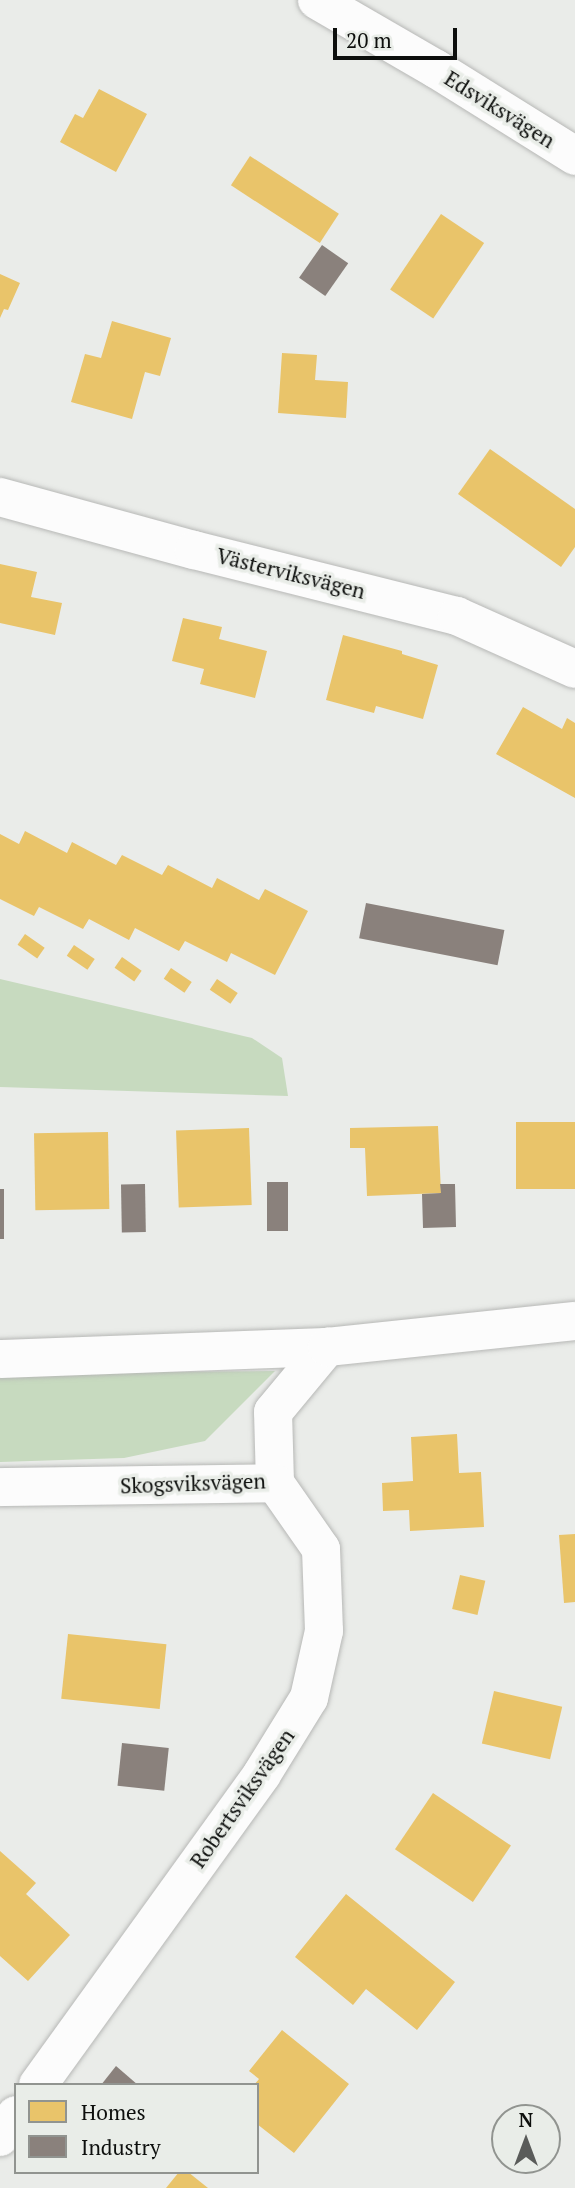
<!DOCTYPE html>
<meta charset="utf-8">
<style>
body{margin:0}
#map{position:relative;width:575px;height:2188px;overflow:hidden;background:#eaece9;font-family:"PT Serif",serif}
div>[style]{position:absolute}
.green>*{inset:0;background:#c7dabf}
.homes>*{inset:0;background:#e9c46a;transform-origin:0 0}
.industry>*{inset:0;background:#8a817c;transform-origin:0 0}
.roads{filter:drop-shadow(0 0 2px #b7b8b6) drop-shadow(0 0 2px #b7b8b6)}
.minor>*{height:38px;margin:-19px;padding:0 19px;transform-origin:19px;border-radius:19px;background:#fcfcfc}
.tertiary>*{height:38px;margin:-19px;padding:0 19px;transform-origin:19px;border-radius:19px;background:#fcfcfc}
span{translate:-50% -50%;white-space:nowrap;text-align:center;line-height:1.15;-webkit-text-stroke:7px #e9ede8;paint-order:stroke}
.street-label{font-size:21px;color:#0d0f0d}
.legend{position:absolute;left:14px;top:2083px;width:245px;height:91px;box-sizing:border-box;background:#e9ede8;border:2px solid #919490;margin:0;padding:9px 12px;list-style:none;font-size:21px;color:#0d0f0d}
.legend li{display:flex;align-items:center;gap:14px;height:35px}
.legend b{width:35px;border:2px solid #919490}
.north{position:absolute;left:491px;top:2104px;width:70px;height:70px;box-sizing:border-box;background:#e9ede8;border:2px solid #919490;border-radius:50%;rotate:0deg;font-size:19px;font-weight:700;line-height:28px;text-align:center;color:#0d0f0d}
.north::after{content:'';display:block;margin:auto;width:24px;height:32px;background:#5a5c5a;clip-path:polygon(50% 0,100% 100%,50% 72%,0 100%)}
.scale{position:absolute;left:333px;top:28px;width:124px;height:32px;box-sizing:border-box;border:4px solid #0d0f0d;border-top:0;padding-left:9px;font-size:21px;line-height:24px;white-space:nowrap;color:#0d0f0d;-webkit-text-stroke:5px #e9ede8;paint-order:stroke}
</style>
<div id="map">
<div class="green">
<i style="clip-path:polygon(0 979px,252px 1038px,282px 1058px,288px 1096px,0 1087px)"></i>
<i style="clip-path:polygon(275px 1371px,205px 1441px,124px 1458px,0 1462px,0 1373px)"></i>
</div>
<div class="homes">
<i style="clip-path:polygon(99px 89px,147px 114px,116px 172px,60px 142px,75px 114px,83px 118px)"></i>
<i style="left:250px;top:156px;width:106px;height:35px;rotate:33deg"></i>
<i style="left:441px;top:214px;width:52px;height:91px;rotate:34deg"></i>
<i style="clip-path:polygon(0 274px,20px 283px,8px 310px,4px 309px,0 318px)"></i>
<i style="clip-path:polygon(112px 321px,171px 338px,160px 376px,145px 372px,132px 419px,71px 402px,85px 354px,101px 358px)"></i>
<i style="clip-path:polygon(282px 353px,317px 355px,315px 380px,348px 382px,346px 418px,278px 413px)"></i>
<i style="clip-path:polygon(490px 449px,575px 509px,575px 547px,561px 567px,458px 494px)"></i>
<i style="clip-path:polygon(0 564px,37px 572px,31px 597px,62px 603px,55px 635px,0 623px)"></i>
<i style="clip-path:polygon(183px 618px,222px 627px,219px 639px,267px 651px,255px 698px,200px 684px,204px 669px,172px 661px)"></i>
<i style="clip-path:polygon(343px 635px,402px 651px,402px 654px,438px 665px,423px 719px,376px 706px,374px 713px,326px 700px)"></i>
<i style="clip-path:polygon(523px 707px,562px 729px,567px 718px,575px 723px,575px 798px,496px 754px)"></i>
<i style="clip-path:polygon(25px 831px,67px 853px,72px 842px,116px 865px,122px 855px,162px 875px,168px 865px,212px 888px,217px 878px,259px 900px,265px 889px,308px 911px,275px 975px,231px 953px,227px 962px,185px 941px,179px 951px,135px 928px,129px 940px,89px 919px,83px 929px,39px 907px,34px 916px,0 899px,0 834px,19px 844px)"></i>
<i style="left:25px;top:934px;width:24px;height:13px;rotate:35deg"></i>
<i style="left:74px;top:945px;width:25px;height:13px;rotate:34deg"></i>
<i style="left:122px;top:957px;width:24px;height:13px;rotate:35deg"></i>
<i style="left:171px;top:968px;width:25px;height:13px;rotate:34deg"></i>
<i style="left:217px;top:979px;width:25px;height:13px;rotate:34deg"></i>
<i style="left:575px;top:1122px;width:67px;height:59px;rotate:90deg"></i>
<i style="clip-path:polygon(438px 1126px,441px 1193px,367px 1196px,365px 1148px,350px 1148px,350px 1128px)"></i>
<i style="left:249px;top:1128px;width:77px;height:73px;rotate:88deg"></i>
<i style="left:108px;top:1132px;width:77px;height:74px;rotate:89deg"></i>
<i style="clip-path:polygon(457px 1434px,459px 1473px,481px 1472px,484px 1527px,410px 1531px,409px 1510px,383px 1511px,382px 1483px,413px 1481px,411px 1437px)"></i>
<i style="clip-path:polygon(575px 1534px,575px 1602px,564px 1603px,559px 1535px)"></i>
<i style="left:460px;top:1575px;width:26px;height:35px;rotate:13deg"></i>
<i style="left:68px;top:1634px;width:99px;height:65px;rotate:6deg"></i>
<i style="left:494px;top:1691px;width:70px;height:54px;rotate:13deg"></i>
<i style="left:433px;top:1793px;width:94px;height:68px;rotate:34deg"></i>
<i style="clip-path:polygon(0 1851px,36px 1883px,26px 1894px,70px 1935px,28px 1981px,0 1956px)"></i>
<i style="clip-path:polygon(346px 1894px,455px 1982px,417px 2030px,366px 1989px,353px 2005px,295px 1957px)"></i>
<i style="clip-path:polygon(282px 2030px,349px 2084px,294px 2153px,257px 2124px,257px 2085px,254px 2085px,259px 2079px,249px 2071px)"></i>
<i style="clip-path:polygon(179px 2172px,188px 2172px,208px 2188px,166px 2188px)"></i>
</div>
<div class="industry">
<i style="left:322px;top:245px;width:32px;height:40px;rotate:35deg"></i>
<i style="left:366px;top:903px;width:141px;height:36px;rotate:11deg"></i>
<i style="left:267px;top:1182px;width:21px;height:49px"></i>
<i style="left:145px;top:1184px;width:48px;height:24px;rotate:89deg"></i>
<i style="clip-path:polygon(440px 1184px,455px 1184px,456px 1227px,423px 1228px,422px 1194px,441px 1193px)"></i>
<i style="left:0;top:1189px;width:4px;height:50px"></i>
<i style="left:122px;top:1743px;width:47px;height:43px;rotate:6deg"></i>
<i style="clip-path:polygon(116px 2066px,138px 2085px,101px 2085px)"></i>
</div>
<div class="roads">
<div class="minor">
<i style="left:0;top:497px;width:201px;rotate:15.3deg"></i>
<i style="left:194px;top:550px;width:271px;rotate:14.1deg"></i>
<i style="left:457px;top:616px;width:129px;rotate:24.2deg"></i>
<i style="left:0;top:1359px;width:327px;rotate:-2.1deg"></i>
<i style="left:275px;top:1483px;width:71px;rotate:-91.6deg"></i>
<i style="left:273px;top:1412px;width:85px;rotate:-50.3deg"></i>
<i style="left:327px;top:1347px;width:249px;rotate:-6deg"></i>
<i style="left:0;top:1487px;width:275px;rotate:-0.8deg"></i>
<i style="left:38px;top:2085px;width:383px;rotate:-54.2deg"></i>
<i style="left:262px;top:1774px;width:89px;rotate:-58.3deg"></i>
<i style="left:309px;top:1698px;width:69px;rotate:-77.4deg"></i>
<i style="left:324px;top:1631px;width:82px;rotate:-92.1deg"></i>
<i style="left:321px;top:1549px;width:80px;rotate:-124.9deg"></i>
<i style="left:0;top:2137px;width:27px;rotate:-54deg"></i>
</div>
<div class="tertiary">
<i style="left:317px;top:0;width:138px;rotate:30.1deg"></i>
<i style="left:436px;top:69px;width:164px;rotate:32deg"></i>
</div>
</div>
<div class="street-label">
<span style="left:500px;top:109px;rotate:32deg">Edsviksvägen</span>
<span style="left:291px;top:573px;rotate:14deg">Västerviksvägen</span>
<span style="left:193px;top:1483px;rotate:-2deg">Skogsviksvägen</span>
<span style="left:242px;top:1798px;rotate:-55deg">Robertsviksvägen</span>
</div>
<ul class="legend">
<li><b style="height:19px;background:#e9c46a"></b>Homes</li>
<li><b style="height:19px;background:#8a817c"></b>Industry</li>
</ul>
<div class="north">N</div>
<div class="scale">20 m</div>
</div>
